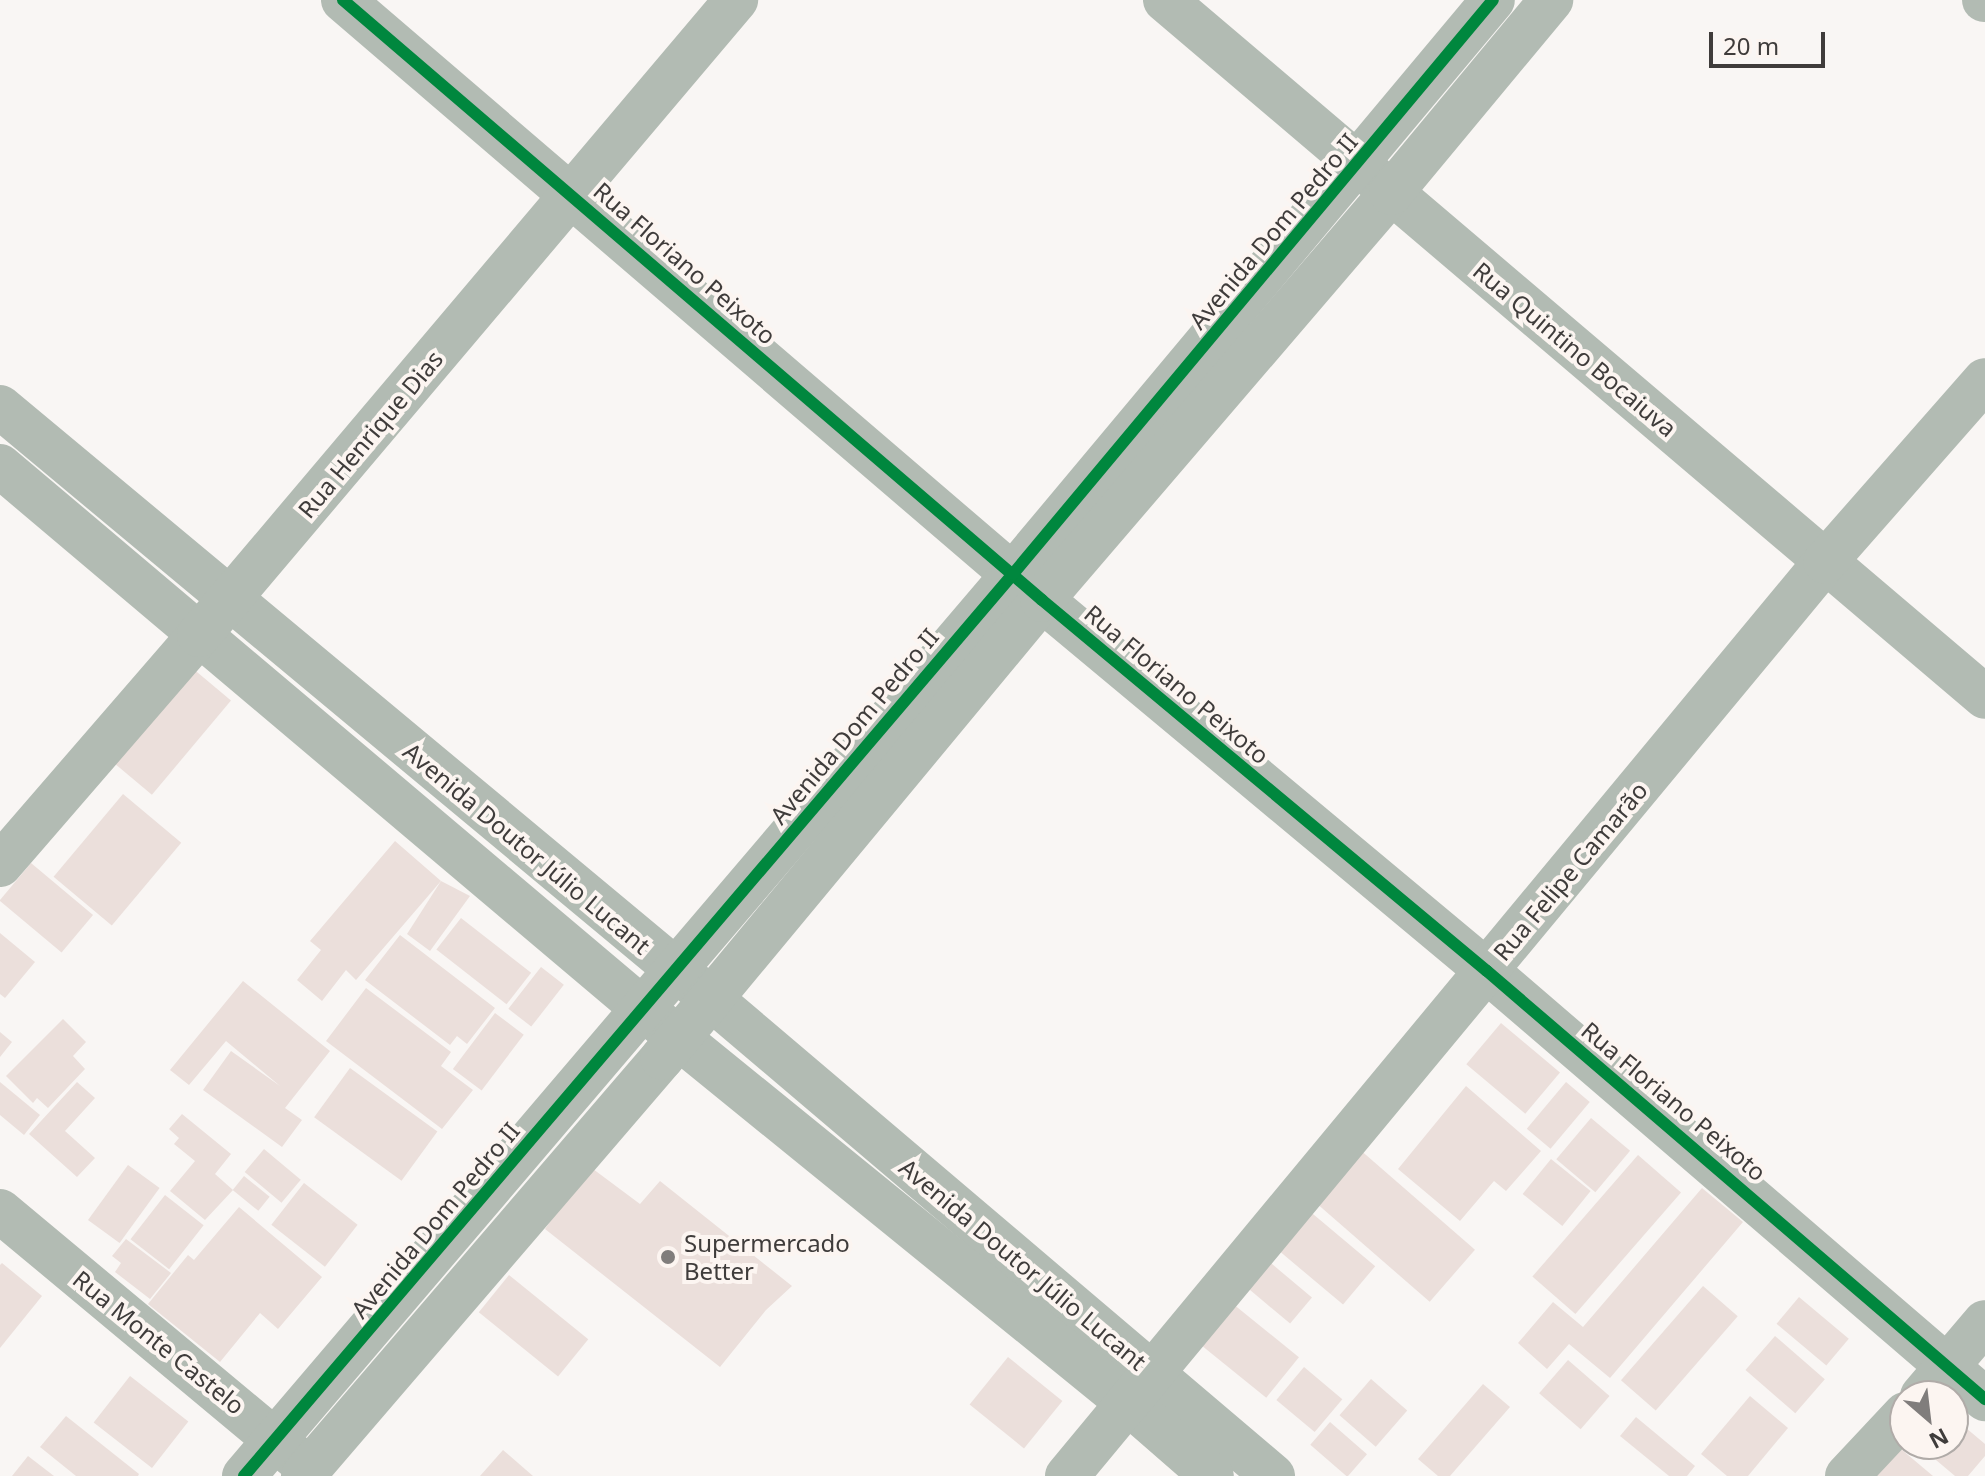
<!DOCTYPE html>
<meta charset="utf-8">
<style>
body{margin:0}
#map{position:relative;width:1985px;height:1476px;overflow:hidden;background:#f9f6f4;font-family:"Noto Sans",sans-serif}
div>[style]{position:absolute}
.building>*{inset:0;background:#ebdfdb;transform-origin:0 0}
.minor>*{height:44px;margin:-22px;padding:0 22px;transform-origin:22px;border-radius:22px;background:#b2bbb3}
.cycleway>*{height:12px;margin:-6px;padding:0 6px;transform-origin:6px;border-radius:6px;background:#00873e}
.dots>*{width:22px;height:22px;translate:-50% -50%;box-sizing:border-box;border:4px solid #fcf5f1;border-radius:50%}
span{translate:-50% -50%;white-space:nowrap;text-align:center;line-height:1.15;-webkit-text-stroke:8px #fcf5f1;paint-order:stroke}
.street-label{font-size:24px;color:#3f3c3b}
.poi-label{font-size:24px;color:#3f3c3b}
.left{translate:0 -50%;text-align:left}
.north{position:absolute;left:1889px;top:1380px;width:80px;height:80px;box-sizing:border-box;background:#fcf5f1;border:2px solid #b0aba8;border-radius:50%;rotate:152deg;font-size:22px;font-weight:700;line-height:32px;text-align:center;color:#3f3c3b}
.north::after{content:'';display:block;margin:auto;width:28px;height:36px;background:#807d7c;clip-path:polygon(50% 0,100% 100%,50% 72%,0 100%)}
.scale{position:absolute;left:1709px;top:32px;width:116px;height:36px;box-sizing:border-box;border:4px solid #3f3c3b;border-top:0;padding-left:10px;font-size:24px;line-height:28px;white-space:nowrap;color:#3f3c3b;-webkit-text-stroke:6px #fcf5f1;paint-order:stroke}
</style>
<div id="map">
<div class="building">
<i style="left:185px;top:662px;width:60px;height:123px;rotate:40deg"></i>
<i style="left:123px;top:794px;width:76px;height:108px;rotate:40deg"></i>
<i style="clip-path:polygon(395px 841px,441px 881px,356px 980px,346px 970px,322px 1001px,297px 980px,321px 950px,310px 941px)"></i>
<i style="left:31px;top:863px;width:81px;height:49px;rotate:40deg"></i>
<i style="clip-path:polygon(441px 881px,470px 896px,430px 951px,407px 934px)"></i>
<i style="left:461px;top:918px;width:89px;height:40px;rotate:38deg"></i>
<i style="clip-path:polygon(0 933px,35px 962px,5px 998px,0 994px)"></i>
<i style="clip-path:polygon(400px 935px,495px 1008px,467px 1044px,457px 1036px,450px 1045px,365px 980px)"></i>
<i style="left:541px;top:967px;width:29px;height:53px;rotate:38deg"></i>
<i style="clip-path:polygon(243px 981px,330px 1051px,285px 1108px,302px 1120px,282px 1147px,203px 1090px,231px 1051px,280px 1086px,226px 1041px,189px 1085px,170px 1070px)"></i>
<i style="clip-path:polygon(366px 988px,451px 1052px,441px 1066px,473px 1090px,442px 1129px,326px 1041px)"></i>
<i style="left:495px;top:1013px;width:36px;height:70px;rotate:37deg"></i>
<i style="clip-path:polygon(63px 1019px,86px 1042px,73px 1056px,85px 1069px,48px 1108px,37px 1098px,33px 1103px,6px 1076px)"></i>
<i style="left:1501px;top:1023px;width:77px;height:54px;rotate:40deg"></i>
<i style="clip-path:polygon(0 1032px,12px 1042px,0 1057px)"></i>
<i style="left:350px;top:1068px;width:108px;height:61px;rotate:36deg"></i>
<i style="clip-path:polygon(0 1082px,40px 1115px,24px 1135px,0 1115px)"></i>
<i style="clip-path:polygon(77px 1082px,95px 1098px,65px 1131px,95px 1158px,77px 1177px,29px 1134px)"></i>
<i style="left:1566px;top:1082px;width:31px;height:61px;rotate:40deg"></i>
<i style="clip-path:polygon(1466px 1086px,1541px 1151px,1506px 1191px,1494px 1181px,1460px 1221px,1398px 1169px)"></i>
<i style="clip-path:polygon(182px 1114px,231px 1154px,215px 1174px,233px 1190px,205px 1220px,170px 1191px,195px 1161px,174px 1144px,179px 1138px,169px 1129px)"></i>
<i style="left:1591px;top:1118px;width:51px;height:54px;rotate:40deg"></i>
<i style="left:1358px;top:1148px;width:155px;height:69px;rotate:41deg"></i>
<i style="left:264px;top:1149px;width:48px;height:30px;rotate:40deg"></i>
<i style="left:1638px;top:1155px;width:57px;height:161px;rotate:41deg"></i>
<i style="left:1551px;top:1159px;width:51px;height:45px;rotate:39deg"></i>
<i style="left:128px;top:1165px;width:39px;height:68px;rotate:36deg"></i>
<i style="clip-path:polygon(589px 1166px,640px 1204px,660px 1181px,792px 1286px,766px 1310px,720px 1367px,545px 1229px)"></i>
<i style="left:244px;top:1176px;width:33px;height:18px;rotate:39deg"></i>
<i style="left:304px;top:1183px;width:68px;height:53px;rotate:38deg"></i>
<i style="clip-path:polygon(1702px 1188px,1743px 1222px,1610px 1378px,1569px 1344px,1547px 1369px,1518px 1343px,1553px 1302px,1583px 1327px)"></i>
<i style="left:165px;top:1195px;width:49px;height:56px;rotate:38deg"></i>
<i style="clip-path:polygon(239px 1207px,322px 1277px,278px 1329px,260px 1313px,220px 1362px,148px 1304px,188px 1255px,194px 1260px)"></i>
<i style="left:1307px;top:1209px;width:89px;height:50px;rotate:40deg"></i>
<i style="clip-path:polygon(126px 1239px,171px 1273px,150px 1299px,115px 1272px,121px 1263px,112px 1256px)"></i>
<i style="left:1266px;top:1259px;width:60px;height:34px;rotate:40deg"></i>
<i style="clip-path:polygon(2px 1263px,42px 1296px,0 1348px,0 1265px)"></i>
<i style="left:509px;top:1275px;width:102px;height:48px;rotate:39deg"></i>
<i style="left:1703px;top:1286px;width:46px;height:125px;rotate:41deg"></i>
<i style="left:1222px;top:1295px;width:99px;height:52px;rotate:39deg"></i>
<i style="left:1799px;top:1297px;width:65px;height:35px;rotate:40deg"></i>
<i style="left:1775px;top:1336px;width:66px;height:45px;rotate:41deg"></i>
<i style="left:1008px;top:1357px;width:70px;height:61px;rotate:39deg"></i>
<i style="left:1568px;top:1360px;width:55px;height:44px;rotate:41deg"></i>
<i style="left:1304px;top:1367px;width:50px;height:43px;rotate:40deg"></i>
<i style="left:130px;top:1376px;width:74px;height:59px;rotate:38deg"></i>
<i style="left:1371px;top:1379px;width:48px;height:48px;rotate:41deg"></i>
<i style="clip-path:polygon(1483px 1384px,1510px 1407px,1450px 1476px,1438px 1476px,1418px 1459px)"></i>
<i style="clip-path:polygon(1750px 1396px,1788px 1428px,1748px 1476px,1727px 1476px,1701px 1454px)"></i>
<i style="clip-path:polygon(66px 1416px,139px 1474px,138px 1476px,76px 1476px,40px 1447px)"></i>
<i style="clip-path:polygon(1636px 1417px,1695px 1466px,1687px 1476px,1669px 1476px,1620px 1436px)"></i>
<i style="clip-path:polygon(1953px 1417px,1985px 1444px,1985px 1456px,1968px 1476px,1955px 1476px,1917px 1444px,1953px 1444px)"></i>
<i style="left:1330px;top:1422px;width:49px;height:30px;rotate:41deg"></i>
<i style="clip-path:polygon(1895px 1444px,1933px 1476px,1867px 1476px)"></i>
<i style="clip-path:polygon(503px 1450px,533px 1476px,480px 1476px)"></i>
<i style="clip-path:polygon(28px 1456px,54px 1476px,12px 1476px)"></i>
</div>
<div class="minor">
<i style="left:343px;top:0;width:921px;rotate:40.64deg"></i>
<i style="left:1042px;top:600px;width:579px;rotate:39.82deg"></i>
<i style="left:1487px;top:971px;width:657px;rotate:40.68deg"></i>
<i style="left:1165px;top:0;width:1076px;rotate:40.36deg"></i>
<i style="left:1984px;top:0;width:1px"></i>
<i style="left:0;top:407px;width:922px;rotate:39.77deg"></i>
<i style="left:709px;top:997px;width:740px;rotate:40.34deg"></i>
<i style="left:0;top:466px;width:842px;rotate:40.18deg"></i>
<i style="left:643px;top:1009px;width:625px;rotate:39.09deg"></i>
<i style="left:1128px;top:1403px;width:111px;rotate:41deg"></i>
<i style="left:0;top:865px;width:304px;rotate:-49.1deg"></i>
<i style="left:199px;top:635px;width:832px;rotate:-49.78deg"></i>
<i style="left:0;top:1211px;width:386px;rotate:39.8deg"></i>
<i style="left:1922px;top:1396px;width:97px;rotate:-49.6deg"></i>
<i style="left:244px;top:1476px;width:1185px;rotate:-49.55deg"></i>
<i style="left:1013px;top:574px;width:748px;rotate:-50.1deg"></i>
<i style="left:303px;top:1476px;width:551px;rotate:-49.34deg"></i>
<i style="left:662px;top:1058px;width:595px;rotate:-50.32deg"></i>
<i style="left:1042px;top:600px;width:536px;rotate:-49.39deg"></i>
<i style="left:1391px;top:193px;width:251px;rotate:-50.3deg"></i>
<i style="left:1067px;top:1476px;width:1187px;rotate:-50.33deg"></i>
<i style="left:1825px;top:562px;width:242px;rotate:-48.7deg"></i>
<i style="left:1847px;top:1476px;width:85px;rotate:-46.9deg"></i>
</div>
<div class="cycleway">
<i style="left:343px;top:0;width:921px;rotate:40.64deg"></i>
<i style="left:1042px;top:600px;width:579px;rotate:39.82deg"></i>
<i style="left:1487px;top:971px;width:657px;rotate:40.68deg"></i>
<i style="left:244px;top:1476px;width:1185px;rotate:-49.55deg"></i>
<i style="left:1013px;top:574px;width:748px;rotate:-50.1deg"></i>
</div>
<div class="dots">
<i style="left:668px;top:1257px;background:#807d7c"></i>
</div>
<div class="street-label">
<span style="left:1273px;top:231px;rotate:-50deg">Avenida Dom Pedro II</span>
<span style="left:685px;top:263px;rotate:41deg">Rua Floriano Peixoto</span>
<span style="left:1575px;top:349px;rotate:40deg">Rua Quintino Bocaiuva</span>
<span style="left:370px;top:434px;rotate:-50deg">Rua Henrique Dias</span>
<span style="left:1177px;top:684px;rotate:40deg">Rua Floriano Peixoto</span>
<span style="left:854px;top:726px;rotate:-50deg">Avenida Dom Pedro II</span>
<span style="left:527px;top:848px;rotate:40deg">Avenida Doutor Júlio Lucant</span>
<span style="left:1570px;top:871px;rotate:-50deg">Rua Felipe Camarão</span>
<span style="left:1674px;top:1101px;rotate:40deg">Rua Floriano Peixoto</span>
<span style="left:435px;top:1220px;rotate:-50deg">Avenida Dom Pedro II</span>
<span style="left:1023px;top:1264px;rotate:40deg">Avenida Doutor Júlio Lucant</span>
<span style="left:159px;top:1342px;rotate:39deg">Rua Monte Castelo</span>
</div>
<div class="poi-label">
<span class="left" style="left:684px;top:1257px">Supermercado<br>Better</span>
</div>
<div class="north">N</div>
<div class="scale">20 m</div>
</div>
